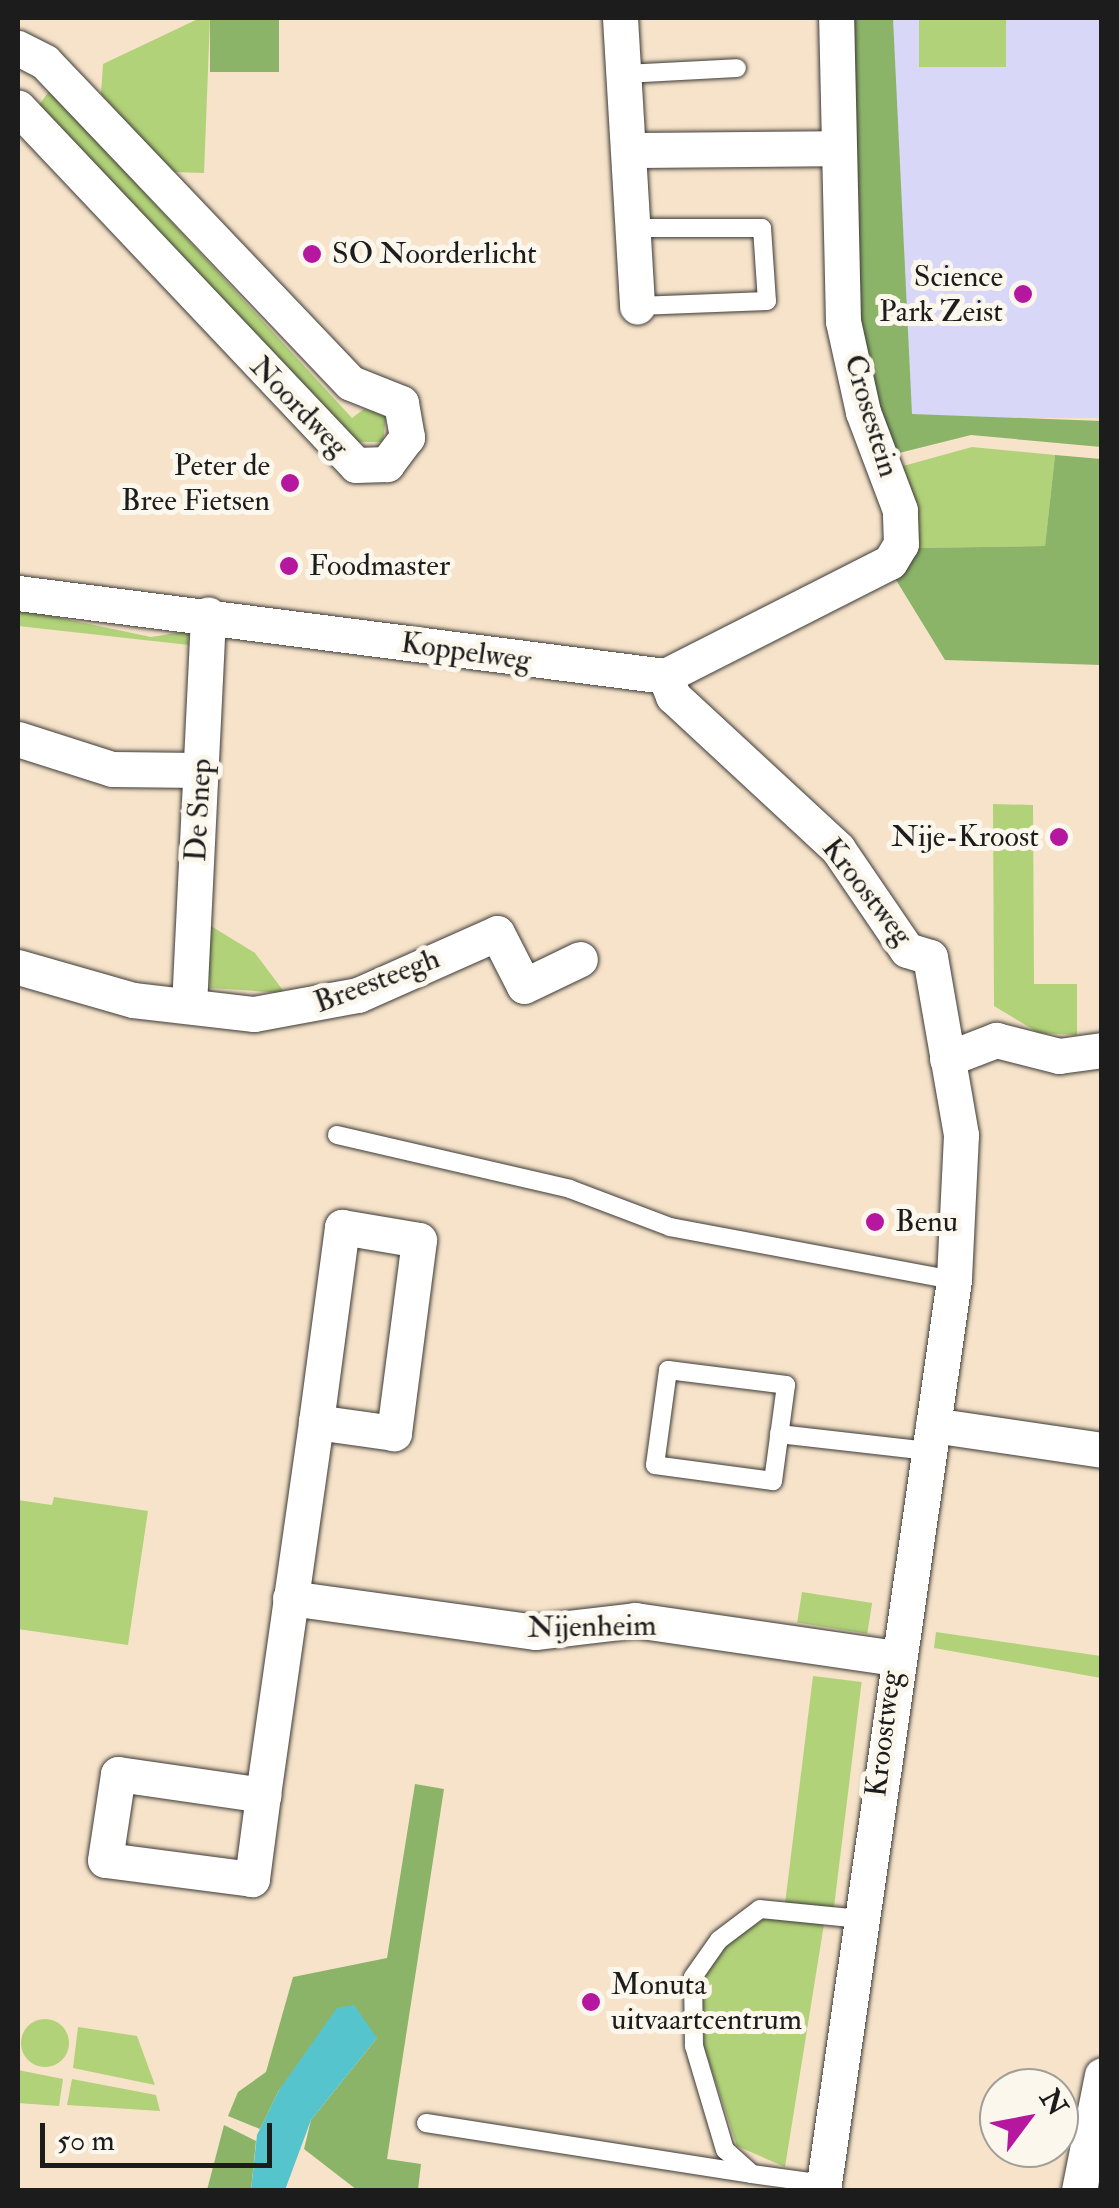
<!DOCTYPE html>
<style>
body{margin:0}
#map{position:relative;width:1119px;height:2208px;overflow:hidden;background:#f6e3ca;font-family:"IM FELL Double Pica",serif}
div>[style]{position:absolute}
.built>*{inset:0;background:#d9d7f8;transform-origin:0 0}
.green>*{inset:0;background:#b1d279;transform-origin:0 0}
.round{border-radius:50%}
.forest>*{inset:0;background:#8cb469;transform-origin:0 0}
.water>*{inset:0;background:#56c4cc}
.roads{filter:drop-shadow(0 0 2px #3d3a36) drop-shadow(0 0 2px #3d3a36)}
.service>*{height:18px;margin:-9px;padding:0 9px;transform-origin:9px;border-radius:9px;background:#fff}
.minor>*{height:35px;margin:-17.5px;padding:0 17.5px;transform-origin:17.5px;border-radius:17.5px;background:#fff}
.dots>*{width:28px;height:28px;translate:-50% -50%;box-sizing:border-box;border:5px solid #fbf7ec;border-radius:50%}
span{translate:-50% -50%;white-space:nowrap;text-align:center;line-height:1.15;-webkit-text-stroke:10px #fbf7ec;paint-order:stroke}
.poi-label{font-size:30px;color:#1c1c1c}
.left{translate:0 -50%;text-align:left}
.right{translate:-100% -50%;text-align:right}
.street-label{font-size:30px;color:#1c1c1c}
.frame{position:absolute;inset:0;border:20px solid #1c1c1c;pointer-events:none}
.north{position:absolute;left:979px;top:2068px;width:100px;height:100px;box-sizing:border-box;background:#fbf7ec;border:2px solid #a29f99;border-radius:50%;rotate:58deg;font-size:28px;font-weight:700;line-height:40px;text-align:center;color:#1c1c1c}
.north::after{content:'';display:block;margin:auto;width:35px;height:45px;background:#b5179e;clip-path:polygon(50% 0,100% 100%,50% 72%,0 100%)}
.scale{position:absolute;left:40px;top:2123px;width:232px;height:45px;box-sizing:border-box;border:5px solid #1c1c1c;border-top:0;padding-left:12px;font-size:30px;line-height:35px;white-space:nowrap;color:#1c1c1c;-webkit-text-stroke:8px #fbf7ec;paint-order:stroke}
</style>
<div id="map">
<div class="built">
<i style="left:870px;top:18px;width:231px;height:400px"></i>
</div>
<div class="green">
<i style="clip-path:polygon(200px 18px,210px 18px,204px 173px,172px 172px,101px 94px,103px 64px)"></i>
<i style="left:919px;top:18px;width:87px;height:49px"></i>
<i style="clip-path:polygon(50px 90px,352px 418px,364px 409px,386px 415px,383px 442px,358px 442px,36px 109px)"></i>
<i style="clip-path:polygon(972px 447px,1055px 455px,1045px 546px,912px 548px,896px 468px)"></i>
<i style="clip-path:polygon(18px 609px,151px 637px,188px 631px,189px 645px,18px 626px)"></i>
<i style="clip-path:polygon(993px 804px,1033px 805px,1034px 984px,1077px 984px,1077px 1035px,1039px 1033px,994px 1006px)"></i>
<i style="clip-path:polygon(206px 923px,255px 953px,285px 993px,210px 988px)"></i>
<i style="clip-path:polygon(54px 1497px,148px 1511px,128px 1645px,18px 1629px,18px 1500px,52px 1505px)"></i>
<i style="left:802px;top:1592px;width:71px;height:31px;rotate:9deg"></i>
<i style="clip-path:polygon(936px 1632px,1101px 1656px,1101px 1678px,934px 1648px)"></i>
<i style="left:813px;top:1676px;width:49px;height:230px;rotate:7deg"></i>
<i style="clip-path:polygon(767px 1917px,824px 1924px,785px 2167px,737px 2146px,704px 2047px,702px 1978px,725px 1945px)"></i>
<i class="round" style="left:21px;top:2019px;width:48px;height:48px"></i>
<i style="clip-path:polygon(78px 2027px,137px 2036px,155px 2085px,73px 2068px)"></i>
<i style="clip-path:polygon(18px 2070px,63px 2079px,59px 2106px,18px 2103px)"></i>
<i style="clip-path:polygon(72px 2079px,156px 2095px,160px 2111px,67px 2105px)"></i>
</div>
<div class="forest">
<i style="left:210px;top:18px;width:69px;height:54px"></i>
<i style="clip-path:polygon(854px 18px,893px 18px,912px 414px,1101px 421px,1101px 447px,971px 435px,891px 455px,861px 325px)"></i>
<i style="clip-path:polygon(1055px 455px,1101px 459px,1101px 665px,945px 660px,893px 575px,912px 548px,1045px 546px)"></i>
<i style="clip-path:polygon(415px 1784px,444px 1789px,387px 2159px,421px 2164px,418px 2190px,357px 2190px,304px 2149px,311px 2120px,377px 2038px,279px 2090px,260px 2129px,228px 2116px,238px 2092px,266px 2072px,293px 1977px,387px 1958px)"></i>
<i style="clip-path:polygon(224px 2125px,256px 2141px,251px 2190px,207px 2190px)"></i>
</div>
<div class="water">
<i style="clip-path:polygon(354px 2005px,377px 2038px,311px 2120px,285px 2190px,251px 2190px,257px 2135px,279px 2090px,337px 2008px)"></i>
</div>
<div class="roads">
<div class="service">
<i style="left:624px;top:74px;width:113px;rotate:-3deg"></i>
<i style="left:635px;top:228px;width:127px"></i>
<i style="left:762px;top:228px;width:73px;rotate:86.1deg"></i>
<i style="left:767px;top:301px;width:130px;rotate:177.8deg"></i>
<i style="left:337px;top:1135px;width:239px;rotate:13deg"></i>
<i style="left:570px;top:1189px;width:107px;rotate:20.8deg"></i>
<i style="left:670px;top:1227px;width:289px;rotate:10.6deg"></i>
<i style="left:668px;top:1370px;width:119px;rotate:7.2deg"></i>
<i style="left:786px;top:1385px;width:97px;rotate:97.7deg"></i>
<i style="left:773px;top:1481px;width:119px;rotate:-172.3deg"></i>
<i style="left:655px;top:1465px;width:96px;rotate:-82.2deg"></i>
<i style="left:779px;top:1434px;width:150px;rotate:6.5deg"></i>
<i style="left:426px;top:2123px;width:329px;rotate:8.9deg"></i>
<i style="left:824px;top:2184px;width:73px;rotate:-172.1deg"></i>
<i style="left:752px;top:2174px;width:36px;rotate:-138deg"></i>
<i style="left:725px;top:2150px;width:109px;rotate:-106.6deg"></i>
<i style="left:694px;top:2046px;width:69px;rotate:-90.8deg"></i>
<i style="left:693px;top:1977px;width:45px;rotate:-54.9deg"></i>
<i style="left:719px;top:1940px;width:51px;rotate:-37.1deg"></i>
<i style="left:760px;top:1909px;width:100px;rotate:5.7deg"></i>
</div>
<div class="minor">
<i style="left:620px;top:18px;width:289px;rotate:86.6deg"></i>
<i style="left:18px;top:48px;width:30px;rotate:27deg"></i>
<i style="left:45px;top:62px;width:443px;rotate:46.4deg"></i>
<i style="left:351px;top:383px;width:54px;rotate:21.8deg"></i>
<i style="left:401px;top:403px;width:35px;rotate:80deg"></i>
<i style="left:407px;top:437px;width:34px;rotate:127deg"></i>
<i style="left:387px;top:464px;width:31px;rotate:178deg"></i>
<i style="left:356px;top:465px;width:492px;rotate:-133.4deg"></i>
<i style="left:629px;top:150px;width:210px;rotate:-0.5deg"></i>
<i style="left:18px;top:593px;width:652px;rotate:7.31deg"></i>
<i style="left:665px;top:676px;width:252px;rotate:-26.9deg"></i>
<i style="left:890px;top:562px;width:21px;rotate:-59deg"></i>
<i style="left:901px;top:544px;width:34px;rotate:-92deg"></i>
<i style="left:900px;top:510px;width:105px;rotate:-110.7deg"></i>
<i style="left:863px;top:412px;width:93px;rotate:-102.4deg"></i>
<i style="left:843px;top:321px;width:303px;rotate:-91.3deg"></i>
<i style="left:665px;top:676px;width:22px;rotate:68deg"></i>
<i style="left:673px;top:696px;width:225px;rotate:42.8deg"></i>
<i style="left:838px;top:849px;width:122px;rotate:55.7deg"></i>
<i style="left:907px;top:950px;width:24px;rotate:17deg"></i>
<i style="left:930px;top:957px;width:181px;rotate:80.1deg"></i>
<i style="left:961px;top:1135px;width:145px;rotate:92.8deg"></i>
<i style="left:954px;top:1280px;width:919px;rotate:98.19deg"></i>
<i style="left:18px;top:739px;width:99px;rotate:17.7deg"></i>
<i style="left:112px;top:769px;width:89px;rotate:0.6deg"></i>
<i style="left:18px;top:967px;width:120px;rotate:16deg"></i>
<i style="left:133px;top:1000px;width:122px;rotate:6.6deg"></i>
<i style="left:254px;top:1014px;width:106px;rotate:-10.4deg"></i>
<i style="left:358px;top:995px;width:152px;rotate:-24deg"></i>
<i style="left:497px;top:933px;width:59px;rotate:63deg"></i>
<i style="left:524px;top:986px;width:62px;rotate:-25.7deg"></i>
<i style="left:189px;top:1006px;width:392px;rotate:-87.2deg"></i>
<i style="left:947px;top:1059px;width:53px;rotate:-21.2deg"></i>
<i style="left:996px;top:1040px;width:65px;rotate:14.3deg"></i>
<i style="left:1059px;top:1056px;width:43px;rotate:-7.9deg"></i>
<i style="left:342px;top:1227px;width:78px;rotate:9.6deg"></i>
<i style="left:419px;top:1240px;width:195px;rotate:97.4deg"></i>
<i style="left:394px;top:1433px;width:79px;rotate:-172deg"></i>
<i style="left:316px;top:1422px;width:197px;rotate:-82.4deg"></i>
<i style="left:933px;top:1425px;width:171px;rotate:8.4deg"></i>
<i style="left:290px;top:1598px;width:247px;rotate:7.9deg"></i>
<i style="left:535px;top:1632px;width:101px;rotate:-6.8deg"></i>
<i style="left:635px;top:1620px;width:262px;rotate:8.3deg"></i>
<i style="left:263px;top:1795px;width:85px;rotate:97.5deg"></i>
<i style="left:252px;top:1879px;width:148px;rotate:-172.6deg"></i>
<i style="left:105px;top:1860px;width:87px;rotate:-81.4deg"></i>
<i style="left:118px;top:1774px;width:147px;rotate:8.2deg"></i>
<i style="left:263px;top:1795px;width:377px;rotate:-81.9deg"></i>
<i style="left:1079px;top:2190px;width:117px;rotate:-78.7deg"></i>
</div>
</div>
<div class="dots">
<i style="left:312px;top:254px;background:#b5179e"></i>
<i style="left:1023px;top:294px;background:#b5179e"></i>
<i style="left:290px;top:483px;background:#b5179e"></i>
<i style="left:289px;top:566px;background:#b5179e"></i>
<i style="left:1059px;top:837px;background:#b5179e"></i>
<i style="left:875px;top:1222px;background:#b5179e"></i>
<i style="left:591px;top:2002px;background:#b5179e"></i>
</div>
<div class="poi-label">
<span class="left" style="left:332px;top:254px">SO Noorderlicht</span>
<span class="right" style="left:1003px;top:294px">Science<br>Park Zeist</span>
<span class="right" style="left:270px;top:483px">Peter de<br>Bree Fietsen</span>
<span class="left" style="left:309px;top:566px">Foodmaster</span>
<span class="right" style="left:1039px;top:837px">Nije-Kroost</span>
<span class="left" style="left:895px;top:1222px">Benu</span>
<span class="left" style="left:611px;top:2002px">Monuta<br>uitvaartcentrum</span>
</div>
<div class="street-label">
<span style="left:299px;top:407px;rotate:46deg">Noordweg</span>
<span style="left:871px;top:416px;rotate:73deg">Crosestein</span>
<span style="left:466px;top:652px;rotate:8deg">Koppelweg</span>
<span style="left:199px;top:810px;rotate:-87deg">De Snep</span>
<span style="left:867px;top:892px;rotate:52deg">Kroostweg</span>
<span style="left:377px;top:981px;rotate:-21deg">Breesteegh</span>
<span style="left:592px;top:1627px;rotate:-1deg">Nijenheim</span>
<span style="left:884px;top:1734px;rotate:-83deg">Kroostweg</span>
</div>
<div class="frame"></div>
<div class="north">N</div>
<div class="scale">50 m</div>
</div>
